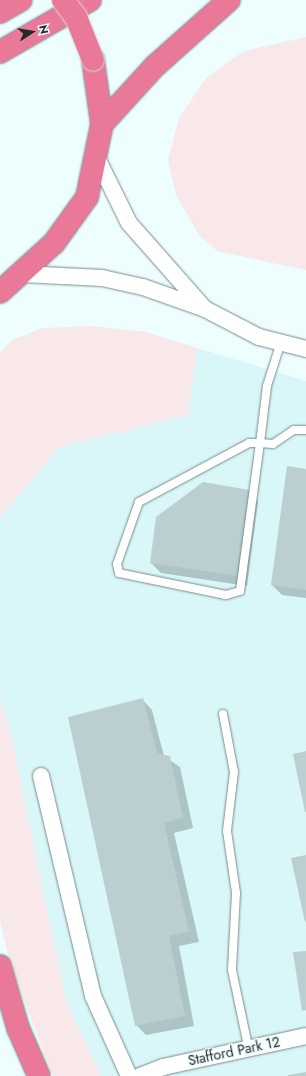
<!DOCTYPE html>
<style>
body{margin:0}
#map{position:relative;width:306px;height:1076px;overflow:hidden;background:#eefefe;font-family:Jost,sans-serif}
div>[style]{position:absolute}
.built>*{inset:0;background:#d9f6f8}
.green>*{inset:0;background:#f8e8ea}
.shadow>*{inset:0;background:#0003}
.building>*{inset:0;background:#bbcfd0}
.roads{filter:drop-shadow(0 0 1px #798b8c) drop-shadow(0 0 1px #798b8c)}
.service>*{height:8px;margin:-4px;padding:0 4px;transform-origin:4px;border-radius:4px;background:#fff}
.minor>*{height:16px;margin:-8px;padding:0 8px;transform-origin:8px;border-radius:8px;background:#fff}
.trunk>*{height:22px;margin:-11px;padding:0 11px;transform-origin:11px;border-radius:11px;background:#ea7898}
.bridges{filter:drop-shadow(0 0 1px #d7d9d9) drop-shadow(0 0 1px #d7d9d9)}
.trunk-bridge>*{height:22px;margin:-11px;padding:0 11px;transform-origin:11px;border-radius:11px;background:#ea7898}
span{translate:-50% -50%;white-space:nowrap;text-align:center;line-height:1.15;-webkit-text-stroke:3px #eefefe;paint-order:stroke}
.street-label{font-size:14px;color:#232b2b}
.north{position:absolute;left:12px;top:12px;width:40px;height:40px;-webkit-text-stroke:3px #eefefe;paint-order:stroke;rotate:78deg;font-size:11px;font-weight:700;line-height:16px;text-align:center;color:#232b2b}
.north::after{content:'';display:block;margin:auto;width:14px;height:18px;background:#232b2b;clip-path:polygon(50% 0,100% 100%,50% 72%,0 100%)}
</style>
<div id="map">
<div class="built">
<i style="clip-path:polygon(197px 348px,306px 381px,306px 1076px,101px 1076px,66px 1001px,9px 727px,0 698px,0 518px,59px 447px,188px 415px)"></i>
</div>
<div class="green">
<i style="clip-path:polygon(306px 37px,306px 270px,217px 251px,199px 235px,176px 195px,168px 160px,179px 118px,206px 78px,244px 51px)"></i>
<i style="clip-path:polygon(94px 326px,146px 332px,197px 348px,188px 415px,59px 447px,0 518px,0 353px,12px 340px,43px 328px)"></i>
<i style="clip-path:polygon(0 698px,9px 727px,66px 1001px,101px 1076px,53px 1076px,10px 963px,0 920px)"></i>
</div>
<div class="shadow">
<i style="clip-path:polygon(306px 470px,306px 598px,282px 595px,272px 585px)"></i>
<i style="clip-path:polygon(248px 491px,258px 501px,247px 586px,161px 573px,151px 563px)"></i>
<i style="clip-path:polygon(142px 699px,152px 710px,164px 756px,180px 767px,193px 828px,174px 833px,199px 942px,179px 946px,194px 1026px,146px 1035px,136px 1025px)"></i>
</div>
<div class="building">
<i style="clip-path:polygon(287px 466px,306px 469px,306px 590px,271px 585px)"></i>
<i style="clip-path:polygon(203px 482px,249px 490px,237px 576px,150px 563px,156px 517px)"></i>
<i style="clip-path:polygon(143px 698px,157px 753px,170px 756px,183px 818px,164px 823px,189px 932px,169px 936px,185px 1016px,135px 1026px,68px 717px)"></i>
<i style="clip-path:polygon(306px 751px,306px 812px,305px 812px,293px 754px)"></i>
<i style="clip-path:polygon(306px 855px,306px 922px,305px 922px,291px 858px)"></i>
<i style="clip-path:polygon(306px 951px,306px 1010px,302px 1011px,293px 952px)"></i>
<i style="clip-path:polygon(306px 1072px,306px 1076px,288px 1076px,288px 1075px)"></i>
</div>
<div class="roads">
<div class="service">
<i style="left:281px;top:342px;width:46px;rotate:107.7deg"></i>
<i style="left:267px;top:386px;width:57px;rotate:97deg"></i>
<i style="left:260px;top:443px;width:149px;rotate:97.7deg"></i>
<i style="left:240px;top:591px;width:15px;rotate:164deg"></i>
<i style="left:226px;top:595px;width:109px;rotate:-168.4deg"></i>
<i style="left:119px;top:573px;width:9px;rotate:-103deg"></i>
<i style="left:117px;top:564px;width:66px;rotate:-70.5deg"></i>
<i style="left:139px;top:502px;width:125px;rotate:-28.2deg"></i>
<i style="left:249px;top:443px;width:11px"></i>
<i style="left:260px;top:443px;width:13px;rotate:4deg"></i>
<i style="left:273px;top:444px;width:25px;rotate:-34deg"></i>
<i style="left:294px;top:430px;width:12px"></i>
<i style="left:223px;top:714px;width:59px;rotate:79.3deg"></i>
<i style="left:234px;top:772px;width:59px;rotate:96.8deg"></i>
<i style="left:227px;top:831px;width:63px;rotate:81.7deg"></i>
<i style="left:236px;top:893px;width:77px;rotate:93deg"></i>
<i style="left:232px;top:970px;width:78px;rotate:78.1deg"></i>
</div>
<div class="minor">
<i style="left:97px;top:158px;width:72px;rotate:63.8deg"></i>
<i style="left:129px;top:223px;width:112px;rotate:48.6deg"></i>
<i style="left:22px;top:274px;width:80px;rotate:2.9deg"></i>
<i style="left:102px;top:278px;width:42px;rotate:12.4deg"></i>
<i style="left:143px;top:287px;width:66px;rotate:19.5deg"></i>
<i style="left:205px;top:309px;width:61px;rotate:27.4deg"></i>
<i style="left:259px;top:337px;width:49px;rotate:14.3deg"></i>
<i style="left:41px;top:776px;width:226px;rotate:76.7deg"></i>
<i style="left:93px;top:996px;width:88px;rotate:65.8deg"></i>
<i style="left:140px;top:1076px;width:25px;rotate:-21deg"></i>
<i style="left:163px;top:1067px;width:146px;rotate:-12.2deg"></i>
</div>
<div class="trunk">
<i style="left:0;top:12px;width:24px;rotate:-30deg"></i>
<i style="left:0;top:52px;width:104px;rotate:-30deg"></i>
<i style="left:102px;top:124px;width:79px;rotate:-47.6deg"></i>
<i style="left:155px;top:66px;width:99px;rotate:-41.7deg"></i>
<i style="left:0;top:292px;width:73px;rotate:-42.2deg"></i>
<i style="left:54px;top:243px;width:57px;rotate:-54.3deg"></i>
<i style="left:87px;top:197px;width:75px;rotate:-78.4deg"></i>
<i style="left:102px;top:124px;width:65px;rotate:-98deg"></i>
<i style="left:0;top:966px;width:65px;rotate:73.8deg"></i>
<i style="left:18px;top:1028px;width:52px;rotate:66.4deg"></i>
</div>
</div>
<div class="bridges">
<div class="trunk-bridge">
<i style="left:63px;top:0;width:21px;rotate:53deg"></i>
<i style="left:76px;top:17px;width:46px;rotate:68.4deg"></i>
</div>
</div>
<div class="street-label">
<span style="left:234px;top:1051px;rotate:-12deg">Stafford Park 12</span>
</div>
<div class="north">N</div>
</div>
